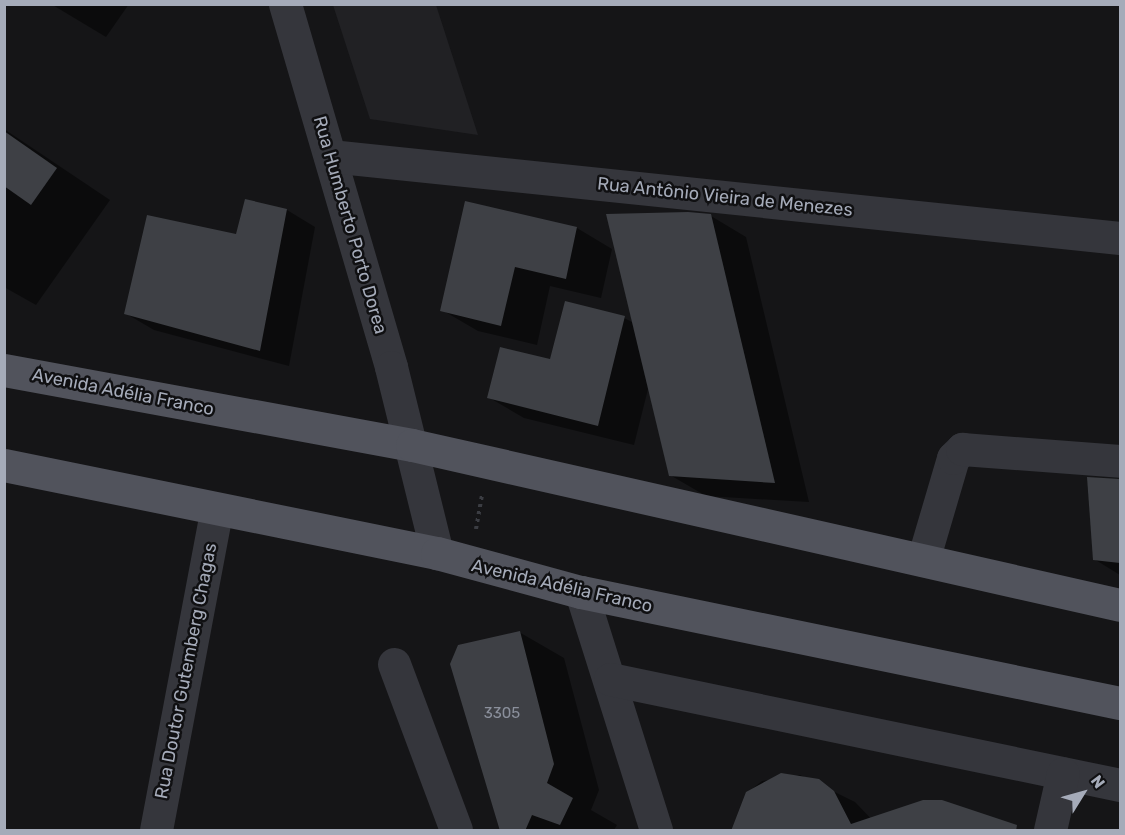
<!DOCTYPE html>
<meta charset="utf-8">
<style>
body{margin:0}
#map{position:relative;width:1125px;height:835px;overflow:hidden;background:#151517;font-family:Rubik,sans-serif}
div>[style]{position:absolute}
.built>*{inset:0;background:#212124}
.shadow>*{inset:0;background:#0007}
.building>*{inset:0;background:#3e4045}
.path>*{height:4px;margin-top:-2px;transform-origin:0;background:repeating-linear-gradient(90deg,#3b3d43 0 3px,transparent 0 7.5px)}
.minor>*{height:33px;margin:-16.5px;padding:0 16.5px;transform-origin:16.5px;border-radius:16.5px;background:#35363c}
.major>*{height:33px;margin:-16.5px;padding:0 16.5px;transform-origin:16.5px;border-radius:16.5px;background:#51535c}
span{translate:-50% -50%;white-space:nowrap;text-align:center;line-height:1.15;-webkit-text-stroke:5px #101012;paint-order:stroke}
.number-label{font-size:15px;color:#8b909c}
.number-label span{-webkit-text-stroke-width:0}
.street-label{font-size:18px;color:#a5abb9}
.frame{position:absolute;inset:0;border:6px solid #a5abb9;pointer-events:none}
.north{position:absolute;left:1053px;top:763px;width:60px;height:60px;-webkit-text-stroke:4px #101012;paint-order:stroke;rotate:53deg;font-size:16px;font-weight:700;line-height:24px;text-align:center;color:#a5abb9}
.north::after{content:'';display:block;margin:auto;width:21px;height:27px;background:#a5abb9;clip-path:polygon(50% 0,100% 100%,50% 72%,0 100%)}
</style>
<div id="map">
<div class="built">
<i style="clip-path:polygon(333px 5px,436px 5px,478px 135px,370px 119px)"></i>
</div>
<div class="shadow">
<i style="clip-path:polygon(51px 4px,129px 4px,106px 37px)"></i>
<i style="clip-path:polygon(4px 129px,110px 200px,36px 305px,4px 287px)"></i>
<i style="clip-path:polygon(466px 203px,577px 228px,612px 249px,601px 298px,550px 286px,537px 345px,478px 331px,442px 310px)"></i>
<i style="clip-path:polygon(287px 210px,315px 227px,289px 366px,154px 330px,125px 313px)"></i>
<i style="clip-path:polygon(711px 216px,746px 237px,809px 502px,706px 496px,670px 475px,649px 385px,634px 445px,524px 418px,488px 397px,624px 318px,634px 323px)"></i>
<i style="clip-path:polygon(1089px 479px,1120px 483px,1120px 575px,1094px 559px)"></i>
<i style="clip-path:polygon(519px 632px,564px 658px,599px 790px,591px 810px,617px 825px,614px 830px,502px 830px)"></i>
<i style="clip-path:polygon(800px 775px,855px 802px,880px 828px,733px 830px,747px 793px,762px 781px)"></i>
</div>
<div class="building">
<i style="clip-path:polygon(4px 131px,57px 168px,31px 205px,4px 186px)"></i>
<i style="clip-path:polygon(245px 199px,287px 209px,260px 351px,124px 314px,147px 215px,236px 234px)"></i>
<i style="clip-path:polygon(465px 201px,577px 227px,566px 279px,515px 267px,501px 326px,440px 311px)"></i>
<i style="clip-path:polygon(688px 212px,711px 214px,775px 483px,669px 476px,606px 214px)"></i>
<i style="clip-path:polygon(565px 301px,625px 316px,598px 426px,487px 398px,500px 347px,550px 359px)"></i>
<i style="clip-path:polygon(1087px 477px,1120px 479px,1120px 563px,1093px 560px)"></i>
<i style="clip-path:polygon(520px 631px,554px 764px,547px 783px,573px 798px,560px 825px,532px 815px,525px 831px,500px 831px,450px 664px,458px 645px)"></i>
<i style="clip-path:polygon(781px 773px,819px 779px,834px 791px,851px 824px,923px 800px,942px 800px,1017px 825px,1016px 831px,731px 831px,746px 792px)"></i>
</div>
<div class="path">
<i style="left:476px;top:529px;width:35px;rotate:-80deg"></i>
</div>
<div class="minor">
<i style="left:285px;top:4px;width:378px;rotate:73.7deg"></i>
<i style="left:391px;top:367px;width:192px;rotate:76.1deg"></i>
<i style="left:330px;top:156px;width:794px;rotate:5.93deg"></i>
<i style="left:923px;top:560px;width:106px;rotate:-73.6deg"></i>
<i style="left:953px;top:458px;width:13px;rotate:-45deg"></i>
<i style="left:962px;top:449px;width:158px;rotate:4.3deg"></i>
<i style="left:581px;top:592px;width:250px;rotate:72.5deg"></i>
<i style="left:394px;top:664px;width:177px;rotate:69.5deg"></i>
<i style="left:610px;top:679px;width:521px;rotate:11.74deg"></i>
<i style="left:156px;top:830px;width:325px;rotate:-79.3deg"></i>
<i style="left:1050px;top:830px;width:58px;rotate:-77.2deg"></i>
</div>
<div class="major">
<i style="left:4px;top:370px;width:415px;rotate:10.4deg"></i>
<i style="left:412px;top:445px;width:726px;rotate:12.73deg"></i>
<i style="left:4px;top:465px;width:442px;rotate:11.5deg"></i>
<i style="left:437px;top:553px;width:149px;rotate:15.2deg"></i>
<i style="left:581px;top:592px;width:550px;rotate:11.64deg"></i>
</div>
<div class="number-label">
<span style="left:502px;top:714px">3305</span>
</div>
<div class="street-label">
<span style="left:725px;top:197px;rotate:6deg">Rua Antônio Vieira de Menezes</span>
<span style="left:350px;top:225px;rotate:74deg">Rua Humberto Porto Dorea</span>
<span style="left:123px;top:392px;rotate:11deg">Avenida Adélia Franco</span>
<span style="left:562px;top:586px;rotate:13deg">Avenida Adélia Franco</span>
<span style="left:186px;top:671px;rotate:-79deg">Rua Doutor Gutemberg Chagas</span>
</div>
<div class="frame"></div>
<div class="north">N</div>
</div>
